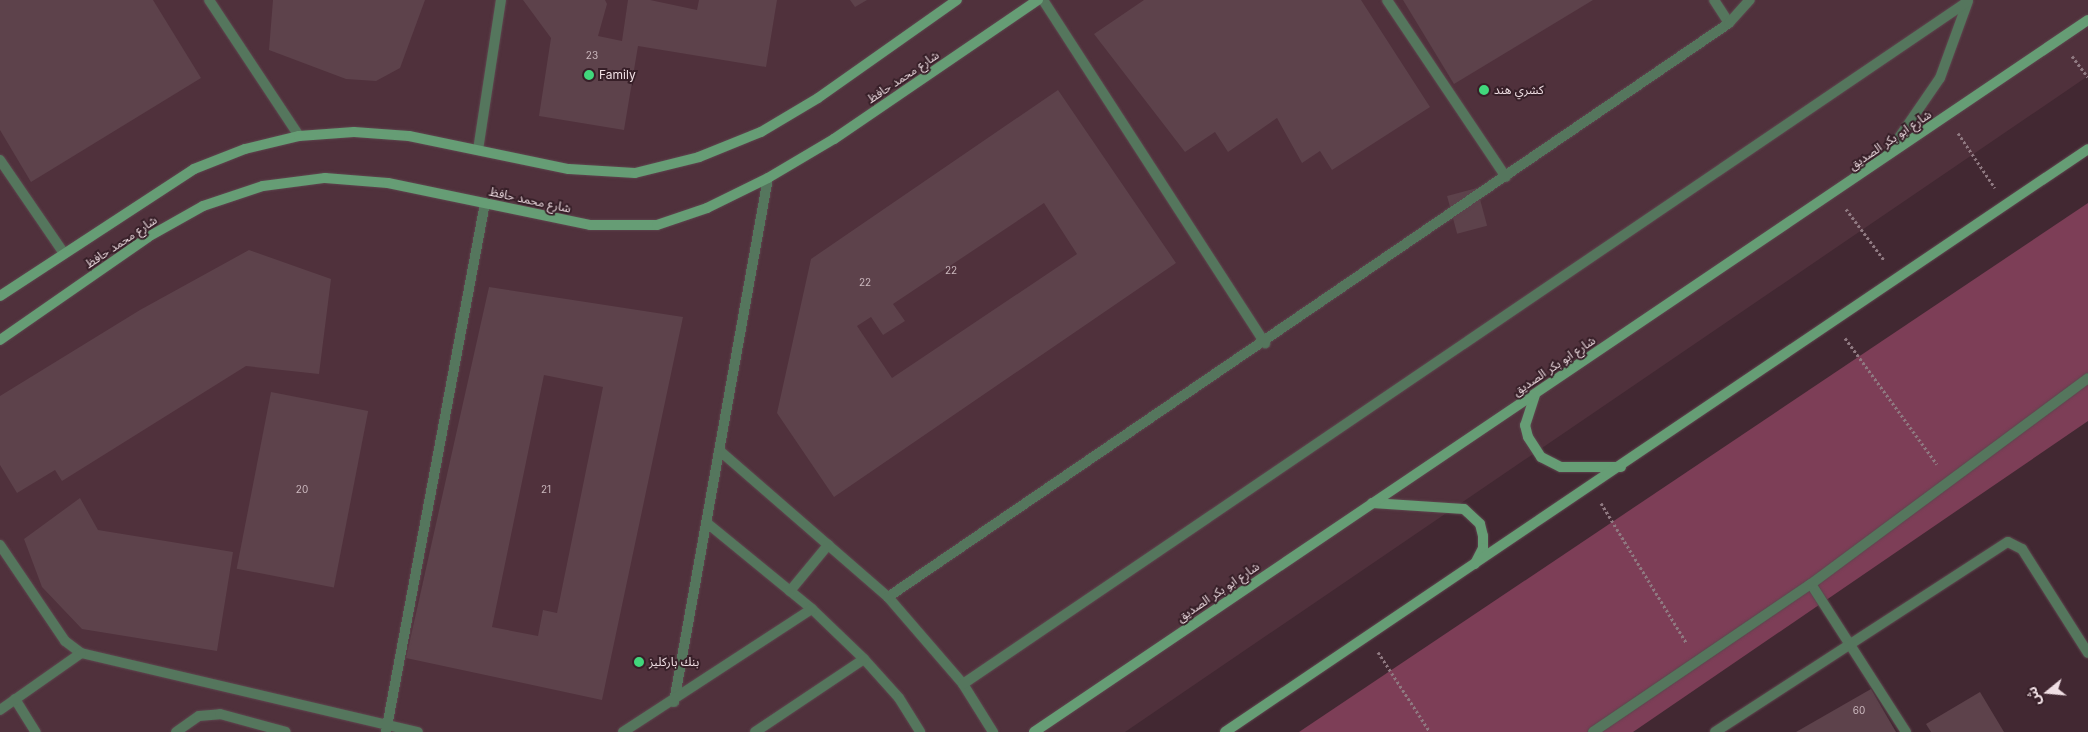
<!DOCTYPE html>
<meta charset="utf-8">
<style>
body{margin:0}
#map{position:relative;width:2088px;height:732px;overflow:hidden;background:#422832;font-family:Inter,"Noto Sans Arabic",sans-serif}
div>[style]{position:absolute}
.built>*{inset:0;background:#50313c}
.green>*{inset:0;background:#7d3e57}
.building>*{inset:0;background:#5d424b;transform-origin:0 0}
.path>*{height:3px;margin-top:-1.5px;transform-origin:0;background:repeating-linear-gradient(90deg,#8f7981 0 2.5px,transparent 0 5px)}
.roads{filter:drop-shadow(0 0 1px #5e454e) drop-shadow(0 0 1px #5e454e)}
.lane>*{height:10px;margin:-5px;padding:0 5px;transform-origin:5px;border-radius:5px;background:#55765d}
.street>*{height:10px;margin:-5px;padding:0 5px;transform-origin:5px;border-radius:5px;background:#55765d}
.secondary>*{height:10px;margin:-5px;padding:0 5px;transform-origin:5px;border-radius:5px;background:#669d75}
.dots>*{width:14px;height:14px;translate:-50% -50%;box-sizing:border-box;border:2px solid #371f28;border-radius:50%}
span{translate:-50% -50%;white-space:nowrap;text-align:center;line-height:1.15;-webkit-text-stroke:4px #371f28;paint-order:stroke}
.number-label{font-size:10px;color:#cbb8be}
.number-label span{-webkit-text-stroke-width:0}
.poi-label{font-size:12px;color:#f0dfe4}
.left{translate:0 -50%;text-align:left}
.street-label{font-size:12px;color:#f0dfe4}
.north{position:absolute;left:2023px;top:667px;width:50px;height:50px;-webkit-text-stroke:4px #371f28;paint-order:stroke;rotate:253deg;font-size:14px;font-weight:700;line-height:20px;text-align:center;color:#f0dfe4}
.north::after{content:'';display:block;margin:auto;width:18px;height:22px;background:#f0dfe4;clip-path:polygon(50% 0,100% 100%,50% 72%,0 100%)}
</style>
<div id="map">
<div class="built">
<i style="clip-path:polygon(0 0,2088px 0,2088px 76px,1125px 732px,0 732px)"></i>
</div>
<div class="green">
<i style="clip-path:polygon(2088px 203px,2088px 421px,1633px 732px,1299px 732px)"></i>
</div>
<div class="building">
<i style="clip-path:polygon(0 0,153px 0,201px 78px,31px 182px,0 130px)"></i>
<i style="clip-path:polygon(273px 0,425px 0,400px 68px,376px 81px,346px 79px,269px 50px)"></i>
<i style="clip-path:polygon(523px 0,605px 0,607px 4px,598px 36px,622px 41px,628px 0,650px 0,697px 10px,699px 0,777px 0,766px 67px,638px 46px,624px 130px,539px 116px,551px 38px)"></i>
<i style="clip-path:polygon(850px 0,867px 0,855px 7px)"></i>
<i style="clip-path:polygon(1144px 0,1361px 0,1430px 107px,1332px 170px,1320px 151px,1302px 163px,1277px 118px,1228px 152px,1215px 132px,1185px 152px,1094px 34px)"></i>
<i style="clip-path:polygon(1403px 0,1593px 0,1454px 84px)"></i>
<i style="clip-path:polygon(evenodd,1058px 90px,1176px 263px,834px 497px,777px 413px,811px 259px,1058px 90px,1044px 203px,1077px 254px,892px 378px,857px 326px,871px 317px,883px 335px,905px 321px,893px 304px,1044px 203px)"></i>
<i style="left:1477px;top:188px;width:39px;height:31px;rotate:75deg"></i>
<i style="clip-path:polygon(249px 250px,331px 279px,319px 374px,246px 366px,62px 481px,55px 470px,17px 493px,0 465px,0 396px,140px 310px)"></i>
<i style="clip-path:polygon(evenodd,489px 287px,683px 317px,602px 700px,406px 658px,489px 287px,544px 375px,603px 387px,557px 613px,543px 610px,538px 636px,492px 627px,544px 375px)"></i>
<i style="left:271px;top:392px;width:99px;height:180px;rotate:11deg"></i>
<i style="clip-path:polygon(80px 498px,98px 530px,233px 552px,217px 651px,82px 629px,42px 587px,24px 539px)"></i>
<i style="clip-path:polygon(1871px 689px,1896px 732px,1796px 732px)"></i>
<i style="clip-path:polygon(1980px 692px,2004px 732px,1931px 732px,1926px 724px)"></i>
</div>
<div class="path">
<i style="left:2072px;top:56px;width:26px;rotate:53deg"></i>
<i style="left:1958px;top:133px;width:66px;rotate:56.1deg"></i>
<i style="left:1846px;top:209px;width:64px;rotate:53.3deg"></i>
<i style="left:1845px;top:338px;width:156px;rotate:53.9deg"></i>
<i style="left:1601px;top:503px;width:163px;rotate:58.6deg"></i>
<i style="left:1378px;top:652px;width:95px;rotate:57deg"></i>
</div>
<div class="roads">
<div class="lane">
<i style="left:209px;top:0;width:163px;rotate:56.5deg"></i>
<i style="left:1043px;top:0;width:409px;rotate:57.1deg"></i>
<i style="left:1387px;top:0;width:213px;rotate:56.1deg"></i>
<i style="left:1714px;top:0;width:27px;rotate:57deg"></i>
<i style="left:478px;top:150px;width:152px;rotate:-81.3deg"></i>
<i style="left:1887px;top:155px;width:93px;rotate:-55.5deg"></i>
<i style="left:1940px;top:78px;width:82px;rotate:-70deg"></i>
<i style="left:0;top:160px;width:112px;rotate:55.6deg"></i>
<i style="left:720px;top:451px;width:223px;rotate:41deg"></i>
<i style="left:888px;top:597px;width:115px;rotate:49.2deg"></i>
<i style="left:963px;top:684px;width:57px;rotate:58deg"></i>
<i style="left:707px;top:523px;width:136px;rotate:39.3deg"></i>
<i style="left:812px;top:609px;width:72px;rotate:43.9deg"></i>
<i style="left:864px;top:659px;width:52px;rotate:48.1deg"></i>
<i style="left:899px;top:698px;width:40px;rotate:58deg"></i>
<i style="left:0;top:545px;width:116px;rotate:55.9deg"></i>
<i style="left:65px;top:641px;width:20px;rotate:37deg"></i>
<i style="left:81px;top:653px;width:346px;rotate:13.2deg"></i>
<i style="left:790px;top:591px;width:60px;rotate:-50.4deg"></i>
<i style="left:888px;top:597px;width:1018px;rotate:-34.31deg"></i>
<i style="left:1729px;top:23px;width:31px;rotate:-48deg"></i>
<i style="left:963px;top:684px;width:1214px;rotate:-34.19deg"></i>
<i style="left:15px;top:699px;width:39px;rotate:58deg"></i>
<i style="left:674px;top:702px;width:532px;rotate:-79.83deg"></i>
<i style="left:0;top:710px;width:99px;rotate:-35.1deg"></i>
<i style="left:176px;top:732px;width:28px;rotate:-35deg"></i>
<i style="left:199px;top:716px;width:21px;rotate:-5deg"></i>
<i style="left:220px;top:714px;width:68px;rotate:15.3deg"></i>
<i style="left:386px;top:732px;width:538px;rotate:-79.4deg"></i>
<i style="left:623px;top:732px;width:225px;rotate:-33.1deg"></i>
<i style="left:755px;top:732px;width:131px;rotate:-33.8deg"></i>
</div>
<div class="street">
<i style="left:1811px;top:584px;width:176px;rotate:57.3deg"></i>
<i style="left:1593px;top:732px;width:263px;rotate:-34.2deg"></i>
<i style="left:1811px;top:584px;width:345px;rotate:-36.6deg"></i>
<i style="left:1715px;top:732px;width:349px;rotate:-33deg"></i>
<i style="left:2008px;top:542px;width:16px;rotate:27deg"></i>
<i style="left:2022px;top:549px;width:123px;rotate:57.6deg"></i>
</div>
<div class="secondary">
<i style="left:0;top:296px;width:232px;rotate:-33.2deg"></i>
<i style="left:194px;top:169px;width:55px;rotate:-21.4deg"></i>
<i style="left:245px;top:149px;width:56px;rotate:-13.5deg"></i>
<i style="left:299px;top:136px;width:55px;rotate:-4.2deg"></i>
<i style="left:354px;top:132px;width:55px;rotate:4.2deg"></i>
<i style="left:409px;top:136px;width:163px;rotate:11.7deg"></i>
<i style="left:569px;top:169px;width:66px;rotate:3.5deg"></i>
<i style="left:635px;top:173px;width:66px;rotate:-14deg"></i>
<i style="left:699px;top:157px;width:67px;rotate:-22deg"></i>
<i style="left:761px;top:132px;width:66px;rotate:-30.8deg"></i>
<i style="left:818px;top:98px;width:170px;rotate:-35.2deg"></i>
<i style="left:0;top:340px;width:180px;rotate:-34.8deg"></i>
<i style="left:148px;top:237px;width:63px;rotate:-29.4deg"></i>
<i style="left:203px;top:206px;width:63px;rotate:-18.4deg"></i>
<i style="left:263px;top:186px;width:63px;rotate:-7.4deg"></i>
<i style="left:325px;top:178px;width:63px;rotate:4.5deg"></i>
<i style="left:388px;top:183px;width:206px;rotate:11.7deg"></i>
<i style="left:590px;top:225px;width:67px"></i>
<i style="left:657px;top:225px;width:53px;rotate:-18.8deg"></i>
<i style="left:707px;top:208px;width:68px;rotate:-26.2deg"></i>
<i style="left:768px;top:178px;width:77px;rotate:-30.6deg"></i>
<i style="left:834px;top:139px;width:247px;rotate:-34.3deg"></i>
<i style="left:1535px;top:395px;width:32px;rotate:108deg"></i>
<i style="left:1525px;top:425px;width:12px;rotate:76deg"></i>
<i style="left:1528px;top:437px;width:24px;rotate:57deg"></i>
<i style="left:1541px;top:457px;width:22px;rotate:27deg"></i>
<i style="left:1561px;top:467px;width:60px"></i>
<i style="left:1372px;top:503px;width:92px;rotate:3.7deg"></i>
<i style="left:1464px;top:509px;width:22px;rotate:43deg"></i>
<i style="left:1480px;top:524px;width:12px;rotate:76deg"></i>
<i style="left:1483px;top:536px;width:12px;rotate:90deg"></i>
<i style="left:1483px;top:548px;width:18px;rotate:117deg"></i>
<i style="left:1034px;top:732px;width:1272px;rotate:-34.04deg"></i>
<i style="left:1225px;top:732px;width:1041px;rotate:-34.04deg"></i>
</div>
</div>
<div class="dots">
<i style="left:589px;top:75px;background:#41d77c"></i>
<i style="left:1484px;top:90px;background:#41d77c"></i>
<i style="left:639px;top:662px;background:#41d77c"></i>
</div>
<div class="number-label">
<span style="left:592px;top:56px">23</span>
<span style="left:951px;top:271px">22</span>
<span style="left:865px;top:283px">22</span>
<span style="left:302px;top:490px">20</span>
<span style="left:546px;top:490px">21</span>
<span style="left:1859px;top:711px">60</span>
</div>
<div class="poi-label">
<span class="left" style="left:599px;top:75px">Family</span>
<span class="left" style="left:1494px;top:90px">كشري هند</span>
<span class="left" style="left:649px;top:662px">بنك باركليز</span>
</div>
<div class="street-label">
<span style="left:903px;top:77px;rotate:-34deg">شارع محمد حافظ</span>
<span style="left:1890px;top:140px;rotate:-34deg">شارع ابو بكر الصديق</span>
<span style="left:530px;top:200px;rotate:12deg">شارع محمد حافظ</span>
<span style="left:121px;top:242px;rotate:-34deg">شارع محمد حافظ</span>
<span style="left:1554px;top:366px;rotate:-34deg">شارع ابو بكر الصديق</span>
<span style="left:1218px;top:592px;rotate:-34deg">شارع ابو بكر الصديق</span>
</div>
<div class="north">ش</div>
</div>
